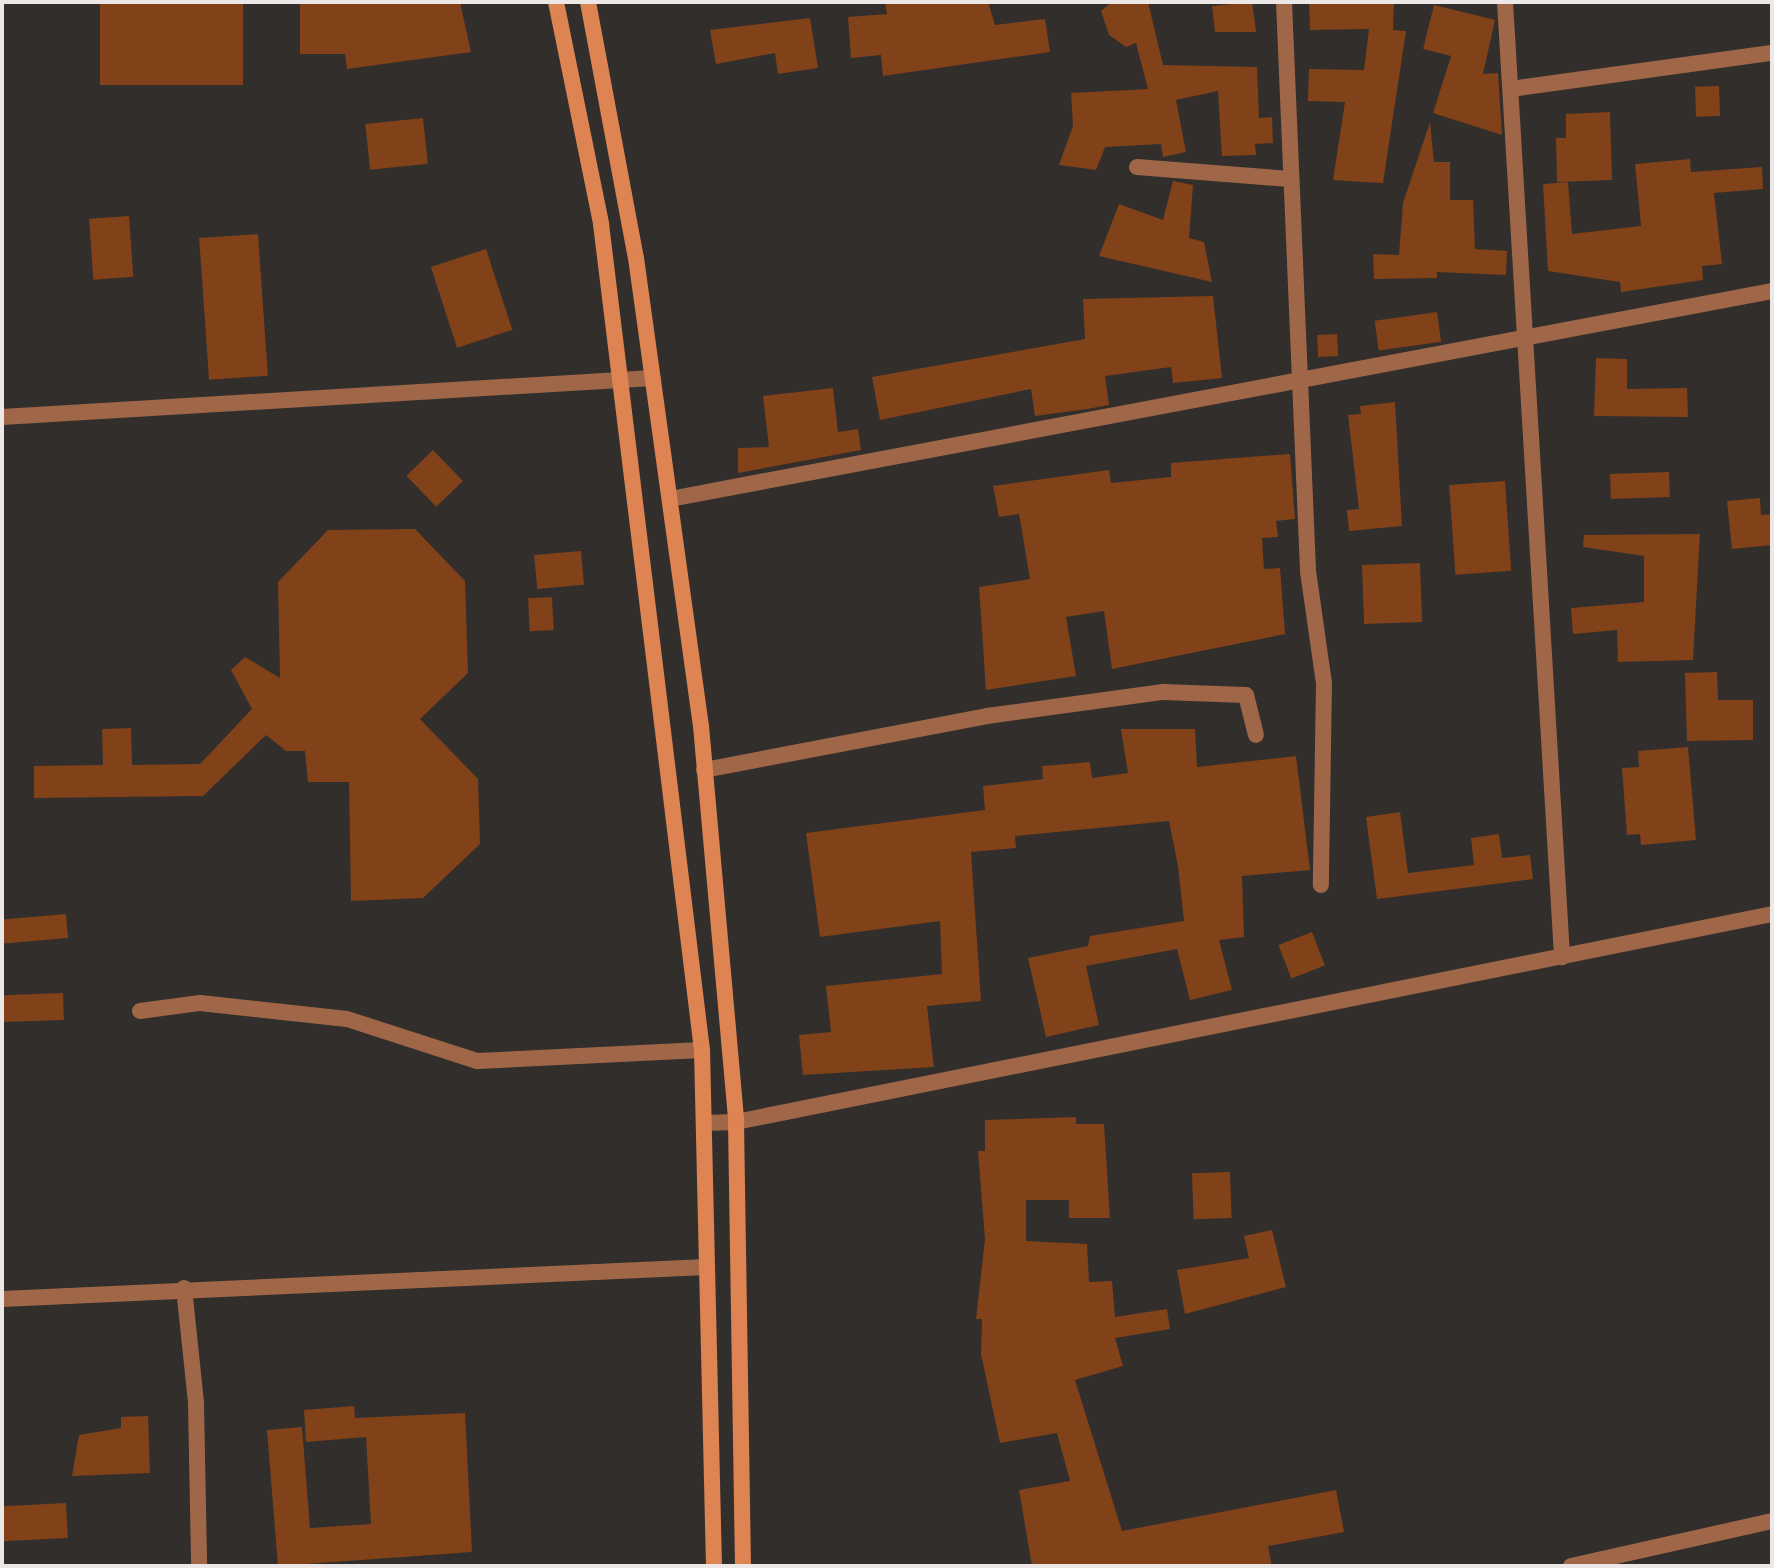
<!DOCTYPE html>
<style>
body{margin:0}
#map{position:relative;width:1774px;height:1568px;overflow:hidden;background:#322e2c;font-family:Georgia,serif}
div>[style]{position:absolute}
.building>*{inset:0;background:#814119;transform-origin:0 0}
.street>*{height:16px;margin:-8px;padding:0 8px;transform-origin:8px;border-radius:8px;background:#9f6748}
.secondary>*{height:16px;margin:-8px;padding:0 8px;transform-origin:8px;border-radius:8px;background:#dd8452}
span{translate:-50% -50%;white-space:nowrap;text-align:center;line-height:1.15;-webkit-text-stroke:7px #282423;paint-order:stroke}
.frame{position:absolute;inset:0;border:4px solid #ebe8e7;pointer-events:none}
</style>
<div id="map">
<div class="building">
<i style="left:100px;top:2px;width:143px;height:83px"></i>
<i style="clip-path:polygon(300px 2px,460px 2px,471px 52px,347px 69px,345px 54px,300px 54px)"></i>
<i style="clip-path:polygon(885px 2px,988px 2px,995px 25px,1045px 19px,1050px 52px,883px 76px,881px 55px,851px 58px,848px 17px,887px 14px)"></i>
<i style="clip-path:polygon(1112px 2px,1148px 2px,1163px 65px,1257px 67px,1259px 118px,1272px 117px,1273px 143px,1255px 144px,1256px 155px,1222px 156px,1218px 91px,1176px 100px,1186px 152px,1163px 157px,1161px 144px,1105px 147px,1096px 170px,1059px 165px,1073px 126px,1071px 93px,1148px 89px,1136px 43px,1126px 47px,1109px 35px,1101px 11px)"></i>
<i style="clip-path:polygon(1252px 2px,1256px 32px,1215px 32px,1212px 6px)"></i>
<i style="clip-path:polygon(1309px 2px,1394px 2px,1393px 30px,1406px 31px,1383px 183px,1333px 180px,1345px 102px,1308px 101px,1309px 69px,1364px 70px,1369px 29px,1310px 30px)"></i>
<i style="clip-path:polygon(1434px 5px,1495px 20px,1483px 74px,1498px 73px,1502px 135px,1433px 113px,1451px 56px,1423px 49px)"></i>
<i style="clip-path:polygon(810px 18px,818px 68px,778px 74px,775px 53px,716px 64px,710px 30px)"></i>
<i style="left:1719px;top:86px;width:30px;height:24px;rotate:88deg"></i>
<i style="clip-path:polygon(1610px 112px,1612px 180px,1557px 182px,1556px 138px,1566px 138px,1566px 114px)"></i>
<i style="left:423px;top:118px;width:46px;height:58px;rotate:84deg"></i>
<i style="clip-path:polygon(1430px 122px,1434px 162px,1450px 162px,1450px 200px,1473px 200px,1475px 249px,1507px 251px,1506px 275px,1437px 272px,1437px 278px,1374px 279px,1373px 254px,1399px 255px,1403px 203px)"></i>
<i style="clip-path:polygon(1690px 159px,1691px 172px,1762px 167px,1763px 189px,1714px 193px,1722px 264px,1702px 266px,1703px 280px,1621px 292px,1620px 282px,1548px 271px,1543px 184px,1568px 182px,1572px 234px,1641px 226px,1635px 164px)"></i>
<i style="clip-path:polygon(1173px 181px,1193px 185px,1189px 238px,1204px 242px,1212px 282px,1099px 256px,1119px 204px,1163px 220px)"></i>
<i style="left:129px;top:216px;width:61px;height:40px;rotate:86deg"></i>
<i style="left:258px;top:234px;width:142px;height:59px;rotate:86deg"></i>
<i style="left:486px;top:249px;width:85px;height:58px;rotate:72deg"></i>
<i style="clip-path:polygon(1213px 296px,1222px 378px,1173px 383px,1171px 367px,1105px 376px,1109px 405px,1087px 409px,1035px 416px,1031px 389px,880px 420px,872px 377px,1085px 339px,1083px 299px)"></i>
<i style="left:1437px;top:312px;width:30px;height:63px;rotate:82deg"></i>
<i style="left:1337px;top:334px;width:22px;height:20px;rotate:87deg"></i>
<i style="clip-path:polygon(1596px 358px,1627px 359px,1627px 389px,1687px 388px,1688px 417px,1594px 416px)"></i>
<i style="clip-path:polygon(833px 388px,838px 432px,858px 429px,861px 450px,738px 473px,738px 448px,769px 447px,763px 396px)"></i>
<i style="clip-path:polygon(1395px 402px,1402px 526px,1349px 531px,1347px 510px,1359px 509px,1348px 415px,1361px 414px,1360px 406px)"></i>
<i style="left:433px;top:450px;width:43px;height:37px;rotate:46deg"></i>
<i style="clip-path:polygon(1290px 454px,1295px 519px,1276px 521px,1278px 537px,1262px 538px,1264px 569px,1280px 568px,1285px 634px,1112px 669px,1104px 611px,1066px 617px,1076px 676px,986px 690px,979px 587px,1030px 579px,1019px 514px,999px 517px,993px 486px,1109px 470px,1111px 483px,1171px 477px,1171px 463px)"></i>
<i style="left:1669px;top:472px;width:25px;height:59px;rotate:88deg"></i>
<i style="left:1505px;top:481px;width:90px;height:56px;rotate:86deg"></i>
<i style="clip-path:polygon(1760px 498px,1761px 515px,1772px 514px,1772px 545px,1732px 549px,1727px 501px)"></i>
<i style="clip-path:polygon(415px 529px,465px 581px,468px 673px,420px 719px,478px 779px,480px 844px,423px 898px,351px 901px,349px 782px,308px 782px,305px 751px,286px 751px,266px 735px,203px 796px,34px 798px,34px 766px,103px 765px,102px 729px,131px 728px,132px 765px,200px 764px,252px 709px,231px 670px,245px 657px,280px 678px,278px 582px,328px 530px)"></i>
<i style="clip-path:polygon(1700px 534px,1693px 660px,1618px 662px,1617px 630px,1573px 634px,1571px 608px,1644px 602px,1644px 556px,1583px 547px,1584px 535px)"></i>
<i style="left:581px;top:551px;width:34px;height:47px;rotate:85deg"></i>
<i style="left:1420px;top:563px;width:59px;height:58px;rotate:88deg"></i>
<i style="left:552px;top:597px;width:33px;height:24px;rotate:87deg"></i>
<i style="clip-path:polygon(1717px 672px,1718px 700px,1753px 700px,1753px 740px,1687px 741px,1685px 673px)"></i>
<i style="clip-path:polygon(1121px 729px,1195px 729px,1197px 767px,1296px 756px,1310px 870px,1242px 876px,1244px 937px,1219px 940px,1232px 990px,1190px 1000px,1177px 949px,1086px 966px,1099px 1025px,1046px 1037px,1028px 958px,1088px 946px,1090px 936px,1184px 921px,1178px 866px,1169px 821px,1015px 836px,1016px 848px,971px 852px,981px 1001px,927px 1006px,934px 1067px,803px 1075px,799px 1035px,831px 1032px,826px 986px,942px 974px,940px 921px,820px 937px,806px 833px,985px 810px,983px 786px,1043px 779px,1042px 766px,1090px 762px,1092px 778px,1128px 773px)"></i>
<i style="clip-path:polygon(1688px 747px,1696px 840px,1641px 845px,1640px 834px,1627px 835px,1622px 768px,1639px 767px,1638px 751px)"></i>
<i style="clip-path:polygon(1400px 812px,1408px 873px,1474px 865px,1471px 838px,1499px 834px,1502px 858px,1530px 855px,1533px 879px,1377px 899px,1366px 817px)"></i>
<i style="left:66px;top:914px;width:24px;height:64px;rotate:85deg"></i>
<i style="left:1312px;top:932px;width:36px;height:36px;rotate:69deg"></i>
<i style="left:63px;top:993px;width:27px;height:61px;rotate:88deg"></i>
<i style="clip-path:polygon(1076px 1117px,1076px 1124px,1104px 1124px,1110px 1218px,1069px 1218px,1069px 1200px,1026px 1200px,1026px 1241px,1087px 1244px,1089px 1282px,1112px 1281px,1115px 1317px,1167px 1309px,1170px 1329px,1115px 1338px,1123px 1366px,1075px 1380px,1122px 1531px,1336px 1490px,1344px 1532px,1268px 1546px,1272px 1566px,1032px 1566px,1019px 1490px,1070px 1481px,1057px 1433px,1000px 1443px,981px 1354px,982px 1319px,976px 1319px,985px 1239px,978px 1151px,985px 1151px,985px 1120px)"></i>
<i style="left:1230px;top:1172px;width:46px;height:38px;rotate:88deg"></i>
<i style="clip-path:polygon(1272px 1230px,1286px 1287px,1185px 1314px,1177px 1270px,1249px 1258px,1244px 1236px)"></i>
<i style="clip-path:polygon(354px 1406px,355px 1418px,465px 1413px,472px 1552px,278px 1566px,267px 1430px,302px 1427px,310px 1528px,371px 1524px,366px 1437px,306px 1442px,304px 1410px)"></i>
<i style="clip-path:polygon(148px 1416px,150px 1473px,72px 1476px,79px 1435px,121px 1428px,121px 1417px)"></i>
<i style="left:66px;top:1503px;width:35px;height:64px;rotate:87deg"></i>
</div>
<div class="street">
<i style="left:1284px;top:2px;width:570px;rotate:87.58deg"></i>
<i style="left:1308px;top:571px;width:113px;rotate:81.9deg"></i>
<i style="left:1324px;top:683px;width:202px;rotate:90.9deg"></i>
<i style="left:1505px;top:2px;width:957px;rotate:86.58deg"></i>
<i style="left:1511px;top:89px;width:263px;rotate:-7.9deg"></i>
<i style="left:1137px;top:167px;width:153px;rotate:4.5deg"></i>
<i style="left:2px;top:417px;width:652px;rotate:-3.43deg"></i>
<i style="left:670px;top:499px;width:1121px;rotate:-10.69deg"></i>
<i style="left:704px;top:770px;width:288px;rotate:-10.8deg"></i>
<i style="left:987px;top:716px;width:178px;rotate:-7.8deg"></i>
<i style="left:1163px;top:692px;width:83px;rotate:2.1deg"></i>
<i style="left:1246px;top:695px;width:41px;rotate:76deg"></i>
<i style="left:140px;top:1011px;width:61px;rotate:-7.6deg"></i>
<i style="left:200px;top:1003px;width:148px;rotate:6.2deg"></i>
<i style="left:347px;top:1019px;width:137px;rotate:17.9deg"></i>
<i style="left:477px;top:1061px;width:225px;rotate:-2.8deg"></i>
<i style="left:705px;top:1123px;width:31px;rotate:-2deg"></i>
<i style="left:736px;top:1122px;width:1057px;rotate:-11.35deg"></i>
<i style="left:184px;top:1288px;width:116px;rotate:84deg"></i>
<i style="left:196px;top:1403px;width:163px;rotate:88.9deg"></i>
<i style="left:2px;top:1299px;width:705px;rotate:-2.6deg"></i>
<i style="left:1571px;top:1566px;width:206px;rotate:-12.6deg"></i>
</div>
<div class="secondary">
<i style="left:556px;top:2px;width:227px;rotate:78.5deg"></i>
<i style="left:601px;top:224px;width:832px;rotate:83.03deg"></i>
<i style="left:702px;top:1050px;width:516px;rotate:88.67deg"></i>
<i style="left:588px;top:2px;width:260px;rotate:79.4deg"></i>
<i style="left:636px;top:258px;width:472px;rotate:82.1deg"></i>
<i style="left:701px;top:726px;width:398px;rotate:84.9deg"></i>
<i style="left:736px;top:1122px;width:444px;rotate:89.1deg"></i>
</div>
<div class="frame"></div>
</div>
